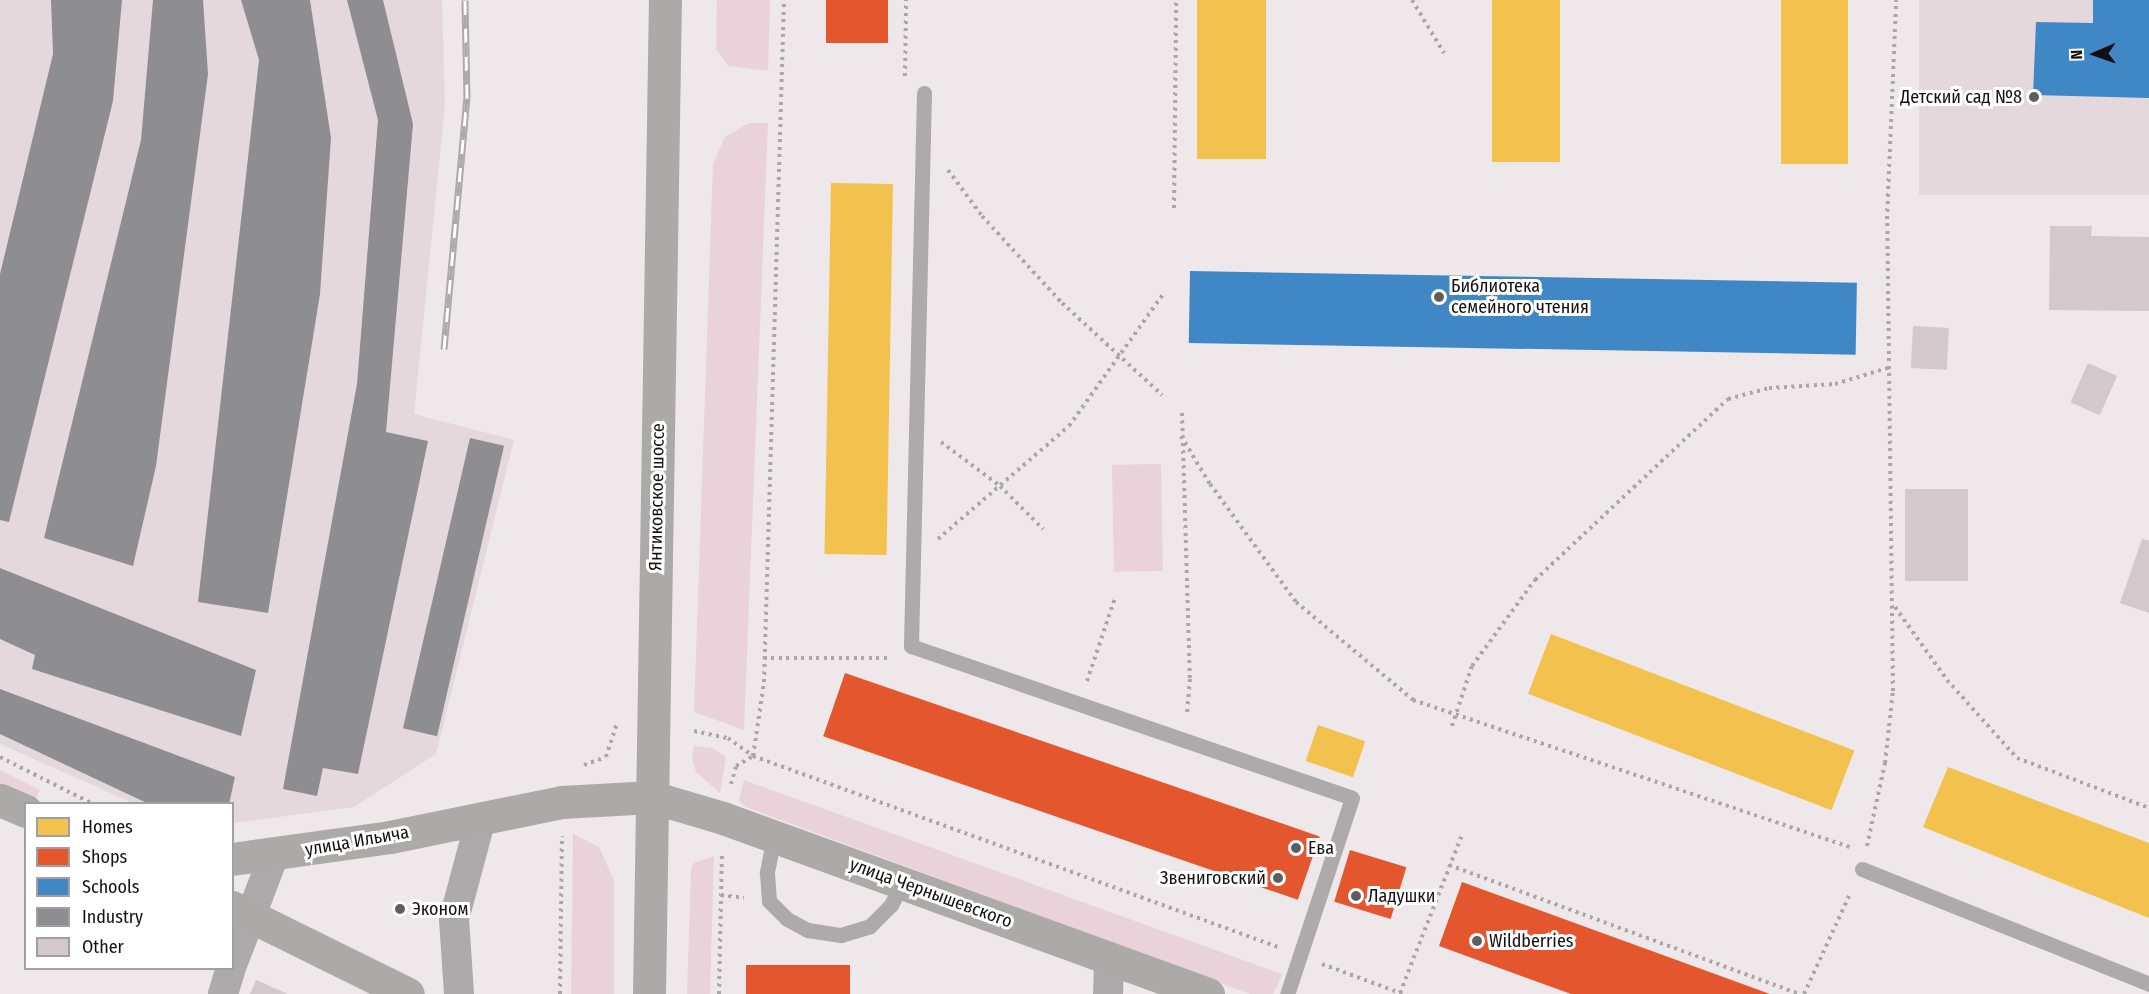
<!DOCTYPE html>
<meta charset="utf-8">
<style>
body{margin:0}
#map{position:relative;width:2149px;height:994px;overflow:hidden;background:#eee8ea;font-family:"Fira Sans Condensed",sans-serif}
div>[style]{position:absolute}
.built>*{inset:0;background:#e4d8dc;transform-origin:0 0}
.green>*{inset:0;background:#ead2da;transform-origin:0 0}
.homes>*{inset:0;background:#f2c14e;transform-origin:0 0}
.shops>*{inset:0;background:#e4572e;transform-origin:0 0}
.schools>*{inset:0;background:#3f88c5;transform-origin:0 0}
.industry>*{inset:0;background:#8d8d92;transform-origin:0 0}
.building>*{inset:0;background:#d3c8cc;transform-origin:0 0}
.path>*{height:4px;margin-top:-2px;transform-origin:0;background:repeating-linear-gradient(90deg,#aba7a9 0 3px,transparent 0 7.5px)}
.lane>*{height:15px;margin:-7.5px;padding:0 7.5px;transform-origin:7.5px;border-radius:7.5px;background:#acaaaa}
.street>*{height:30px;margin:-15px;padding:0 15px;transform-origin:15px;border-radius:15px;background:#acaaaa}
.secondary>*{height:33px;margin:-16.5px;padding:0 16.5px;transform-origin:16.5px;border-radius:16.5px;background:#aca9a9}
.rail>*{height:7px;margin-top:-3.5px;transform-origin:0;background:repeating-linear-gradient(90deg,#fff 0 14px,#ada9aa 0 28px);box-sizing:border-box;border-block:2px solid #ada9aa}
.dots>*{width:16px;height:16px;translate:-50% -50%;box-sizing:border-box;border:3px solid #fff;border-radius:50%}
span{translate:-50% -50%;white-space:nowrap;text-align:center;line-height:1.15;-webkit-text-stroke:6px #fff;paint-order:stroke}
.poi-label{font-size:18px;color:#141011}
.right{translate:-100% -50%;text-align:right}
.left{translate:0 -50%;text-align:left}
.street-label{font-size:18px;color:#141011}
.legend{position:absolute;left:24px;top:802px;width:210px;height:168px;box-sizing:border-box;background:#fff;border:2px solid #a19fa0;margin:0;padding:8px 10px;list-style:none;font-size:18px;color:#141011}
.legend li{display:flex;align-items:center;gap:12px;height:30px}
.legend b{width:30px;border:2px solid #a19fa0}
.north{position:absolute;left:2065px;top:24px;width:60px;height:60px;-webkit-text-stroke:4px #fff;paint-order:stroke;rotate:268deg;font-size:16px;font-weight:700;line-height:24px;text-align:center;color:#141011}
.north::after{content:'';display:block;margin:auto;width:21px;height:27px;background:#141011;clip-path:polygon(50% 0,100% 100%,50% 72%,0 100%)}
</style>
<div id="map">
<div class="built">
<i style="clip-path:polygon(0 0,442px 0,445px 105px,414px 414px,514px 440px,436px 754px,354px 807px,233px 823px,232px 804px,133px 803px,0 744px)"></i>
<i style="left:1919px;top:0;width:230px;height:195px"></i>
</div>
<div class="green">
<i style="clip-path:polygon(717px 0,770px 0,768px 71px,728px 66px,716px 49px)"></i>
<i style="clip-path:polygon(749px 123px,768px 123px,744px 730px,694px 712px,713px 164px,725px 137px)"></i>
<i style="left:1161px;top:464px;width:107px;height:49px;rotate:89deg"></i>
<i style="clip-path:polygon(694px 746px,712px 748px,726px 757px,720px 793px,696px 772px,692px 758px)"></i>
<i style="clip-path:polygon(0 770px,40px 790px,35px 799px,0 783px)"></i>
<i style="clip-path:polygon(744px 780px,1282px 974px,1278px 984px,1273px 994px,1250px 994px,746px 807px,739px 801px)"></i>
<i style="clip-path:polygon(573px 834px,599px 847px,614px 880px,614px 994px,571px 994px)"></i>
<i style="clip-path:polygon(714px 856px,710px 994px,687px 994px,691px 869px,694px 863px)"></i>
</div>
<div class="homes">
<i style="left:1197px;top:0;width:69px;height:159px"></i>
<i style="left:1492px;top:0;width:68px;height:162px"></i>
<i style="left:1781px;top:0;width:67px;height:164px"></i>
<i style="left:831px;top:183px;width:62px;height:371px;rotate:1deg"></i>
<i style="left:1551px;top:634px;width:325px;height:64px;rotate:21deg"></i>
<i style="left:1318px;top:725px;width:50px;height:38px;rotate:19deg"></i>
<i style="clip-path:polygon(1948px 767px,2149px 843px,2149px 918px,1923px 827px)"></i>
</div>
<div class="shops">
<i style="left:826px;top:0;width:62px;height:43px"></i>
<i style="left:845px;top:673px;width:502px;height:67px;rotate:19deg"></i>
<i style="left:1350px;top:850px;width:59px;height:54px;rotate:17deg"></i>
<i style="clip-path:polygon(1462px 882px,1770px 994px,1571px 994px,1439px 946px)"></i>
<i style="left:850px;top:965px;width:29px;height:104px;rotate:90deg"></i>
</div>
<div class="schools">
<i style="clip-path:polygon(2093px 0,2149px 0,2149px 98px,2033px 95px,2036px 22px,2093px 23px)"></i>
<i style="left:1190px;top:271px;width:667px;height:72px;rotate:1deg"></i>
</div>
<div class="industry">
<i style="clip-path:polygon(51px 0,122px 0,113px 101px,9px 522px,0 520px,0 274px,53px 54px)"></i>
<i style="clip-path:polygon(153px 0,203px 0,208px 74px,156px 466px,133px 566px,44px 538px,141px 140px)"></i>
<i style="clip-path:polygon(241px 0,310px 0,331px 138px,320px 294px,268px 613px,198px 602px,259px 60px)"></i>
<i style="clip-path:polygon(347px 0,383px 0,413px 124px,386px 432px,428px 441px,358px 774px,323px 768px,317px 796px,283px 789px,357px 384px,378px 120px)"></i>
<i style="left:470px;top:438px;width:35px;height:298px;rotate:13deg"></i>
<i style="clip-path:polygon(0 568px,256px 670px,241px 736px,32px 669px,35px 655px,0 639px)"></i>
<i style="clip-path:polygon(0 689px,235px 777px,229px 804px,149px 804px,0 734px)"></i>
</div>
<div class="building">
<i style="clip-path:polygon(2050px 226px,2092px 226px,2091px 236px,2149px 237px,2149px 311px,2049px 310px)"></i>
<i style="left:1913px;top:326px;width:36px;height:42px;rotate:3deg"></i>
<i style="left:2088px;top:363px;width:32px;height:43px;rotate:24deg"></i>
<i style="left:1905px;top:489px;width:63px;height:92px"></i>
<i style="clip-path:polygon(2142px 539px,2149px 541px,2149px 613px,2120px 603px)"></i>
<i style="clip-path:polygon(256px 980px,288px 994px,250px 994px)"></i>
</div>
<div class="path">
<i style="left:1412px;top:0;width:62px;rotate:58.9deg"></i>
<i style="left:905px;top:76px;width:76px;rotate:-89.2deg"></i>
<i style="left:948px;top:170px;width:57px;rotate:53.5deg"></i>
<i style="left:982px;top:216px;width:118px;rotate:47.4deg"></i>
<i style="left:1062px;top:303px;width:136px;rotate:42.6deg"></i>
<i style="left:1174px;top:208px;width:208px;rotate:-89.4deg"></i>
<i style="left:1182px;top:413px;width:266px;rotate:88.3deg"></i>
<i style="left:1190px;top:679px;width:37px;rotate:95deg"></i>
<i style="left:1181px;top:436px;width:56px;rotate:58.9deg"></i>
<i style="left:1210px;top:484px;width:146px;rotate:53.9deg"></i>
<i style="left:1296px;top:602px;width:153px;rotate:39.9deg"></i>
<i style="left:1413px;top:700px;width:461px;rotate:18.6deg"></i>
<i style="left:941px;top:442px;width:74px;rotate:36.7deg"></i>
<i style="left:1000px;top:486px;width:61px;rotate:45deg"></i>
<i style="left:938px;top:539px;width:173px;rotate:-40.8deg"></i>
<i style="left:1069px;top:426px;width:162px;rotate:-54.5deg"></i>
<i style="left:1895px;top:607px;width:90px;rotate:54.5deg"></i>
<i style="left:1947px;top:680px;width:105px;rotate:48.1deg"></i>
<i style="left:2017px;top:758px;width:141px;rotate:20.7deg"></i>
<i style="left:764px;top:658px;width:125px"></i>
<i style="left:1087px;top:681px;width:88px;rotate:-71.4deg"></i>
<i style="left:1452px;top:726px;width:63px;rotate:-71.6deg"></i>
<i style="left:1472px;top:666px;width:107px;rotate:-53.8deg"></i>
<i style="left:1535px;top:580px;width:265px;rotate:-43.2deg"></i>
<i style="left:1728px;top:399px;width:42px;rotate:-15deg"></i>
<i style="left:1769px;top:388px;width:66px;rotate:-3.5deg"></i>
<i style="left:1835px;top:384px;width:59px;rotate:-16.9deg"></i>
<i style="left:694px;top:731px;width:35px;rotate:12deg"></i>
<i style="left:728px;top:738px;width:31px;rotate:36deg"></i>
<i style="left:753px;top:756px;width:559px;rotate:19.99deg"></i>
<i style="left:0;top:757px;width:104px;rotate:26.8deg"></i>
<i style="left:584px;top:765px;width:23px;rotate:-20deg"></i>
<i style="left:606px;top:757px;width:35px;rotate:-72deg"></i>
<i style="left:731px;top:784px;width:19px;rotate:-74deg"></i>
<i style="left:736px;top:766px;width:20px;rotate:-30deg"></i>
<i style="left:753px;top:756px;width:75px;rotate:-81.5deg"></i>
<i style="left:764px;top:682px;width:682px;rotate:-88.32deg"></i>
<i style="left:1867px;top:846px;width:85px;rotate:-77.8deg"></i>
<i style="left:1885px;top:763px;width:72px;rotate:-83.7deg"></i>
<i style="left:1893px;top:691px;width:472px;rotate:-90.7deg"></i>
<i style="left:1887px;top:219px;width:219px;rotate:-87.6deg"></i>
<i style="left:1449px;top:865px;width:374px;rotate:20.2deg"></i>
<i style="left:721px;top:895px;width:23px;rotate:7deg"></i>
<i style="left:1322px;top:964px;width:86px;rotate:20.3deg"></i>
<i style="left:1400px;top:993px;width:168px;rotate:-68.6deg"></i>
<i style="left:560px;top:994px;width:158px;rotate:-89.3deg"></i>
<i style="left:719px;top:994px;width:140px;rotate:-88.8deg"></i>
<i style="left:1804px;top:994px;width:112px;rotate:-65.3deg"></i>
</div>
<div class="lane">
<i style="left:924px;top:93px;width:553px;rotate:91.35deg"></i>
<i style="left:911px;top:646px;width:466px;rotate:19deg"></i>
<i style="left:1352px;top:798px;width:206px;rotate:108.3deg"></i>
<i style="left:774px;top:836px;width:38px;rotate:101deg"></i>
<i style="left:767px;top:873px;width:28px;rotate:86deg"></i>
<i style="left:769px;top:901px;width:25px;rotate:45deg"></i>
<i style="left:787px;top:919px;width:24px;rotate:28deg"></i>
<i style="left:808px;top:930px;width:33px;rotate:9deg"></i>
<i style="left:841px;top:935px;width:30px;rotate:-17deg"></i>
<i style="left:870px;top:926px;width:30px;rotate:-45deg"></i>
<i style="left:891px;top:905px;width:25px;rotate:-63deg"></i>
<i style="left:1862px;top:869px;width:309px;rotate:21.8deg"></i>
</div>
<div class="street">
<i style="left:232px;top:965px;width:118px;rotate:-69.1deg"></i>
<i style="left:223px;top:994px;width:27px;rotate:-73deg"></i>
<i style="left:459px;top:994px;width:75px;rotate:-93.8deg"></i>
<i style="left:454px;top:919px;width:105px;rotate:-75deg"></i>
<i style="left:1108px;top:994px;width:37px;rotate:-88deg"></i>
</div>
<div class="secondary">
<i style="left:0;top:800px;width:28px;rotate:23deg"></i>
<i style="left:232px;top:859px;width:160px;rotate:-7.9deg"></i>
<i style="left:390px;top:837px;width:176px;rotate:-11.5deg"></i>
<i style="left:562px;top:802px;width:90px;rotate:-3.2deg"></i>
<i style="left:652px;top:797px;width:74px;rotate:16.5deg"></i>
<i style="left:723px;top:818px;width:516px;rotate:19.95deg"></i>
<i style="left:232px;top:907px;width:196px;rotate:26.3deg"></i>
<i style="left:649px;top:994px;width:994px;rotate:-89.08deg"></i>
</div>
<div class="rail">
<i style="left:444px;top:349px;width:252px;rotate:-84.8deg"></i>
<i style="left:467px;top:98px;width:98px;rotate:-91.2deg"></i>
</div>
<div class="dots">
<i style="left:2034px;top:97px;background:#605c5d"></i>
<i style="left:1439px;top:297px;background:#605c5d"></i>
<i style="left:1296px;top:848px;background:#605c5d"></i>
<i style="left:1278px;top:878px;background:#605c5d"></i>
<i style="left:1356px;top:896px;background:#605c5d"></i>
<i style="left:400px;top:909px;background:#605c5d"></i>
<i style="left:1477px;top:941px;background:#605c5d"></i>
</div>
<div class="poi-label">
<span class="right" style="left:2022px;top:97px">Детский сад №8</span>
<span class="left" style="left:1451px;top:297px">Библиотека<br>семейного чтения</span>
<span class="left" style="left:1308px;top:848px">Ева</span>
<span class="right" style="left:1266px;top:878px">Звениговский</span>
<span class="left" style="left:1368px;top:896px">Ладушки</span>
<span class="left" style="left:412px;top:909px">Эконом</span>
<span class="left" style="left:1489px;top:941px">Wildberries</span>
</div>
<div class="street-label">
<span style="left:657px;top:497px;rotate:-89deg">Янтиковское шоссе</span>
<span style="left:357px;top:841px;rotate:-10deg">улица Ильича</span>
<span style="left:931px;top:893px;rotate:20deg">улица Чернышевского</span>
</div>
<ul class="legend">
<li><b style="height:16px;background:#f2c14e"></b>Homes</li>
<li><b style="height:16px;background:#e4572e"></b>Shops</li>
<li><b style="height:16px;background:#3f88c5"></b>Schools</li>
<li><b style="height:16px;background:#8d8d92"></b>Industry</li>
<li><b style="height:16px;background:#d3c8cc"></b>Other</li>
</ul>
<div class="north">N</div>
</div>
